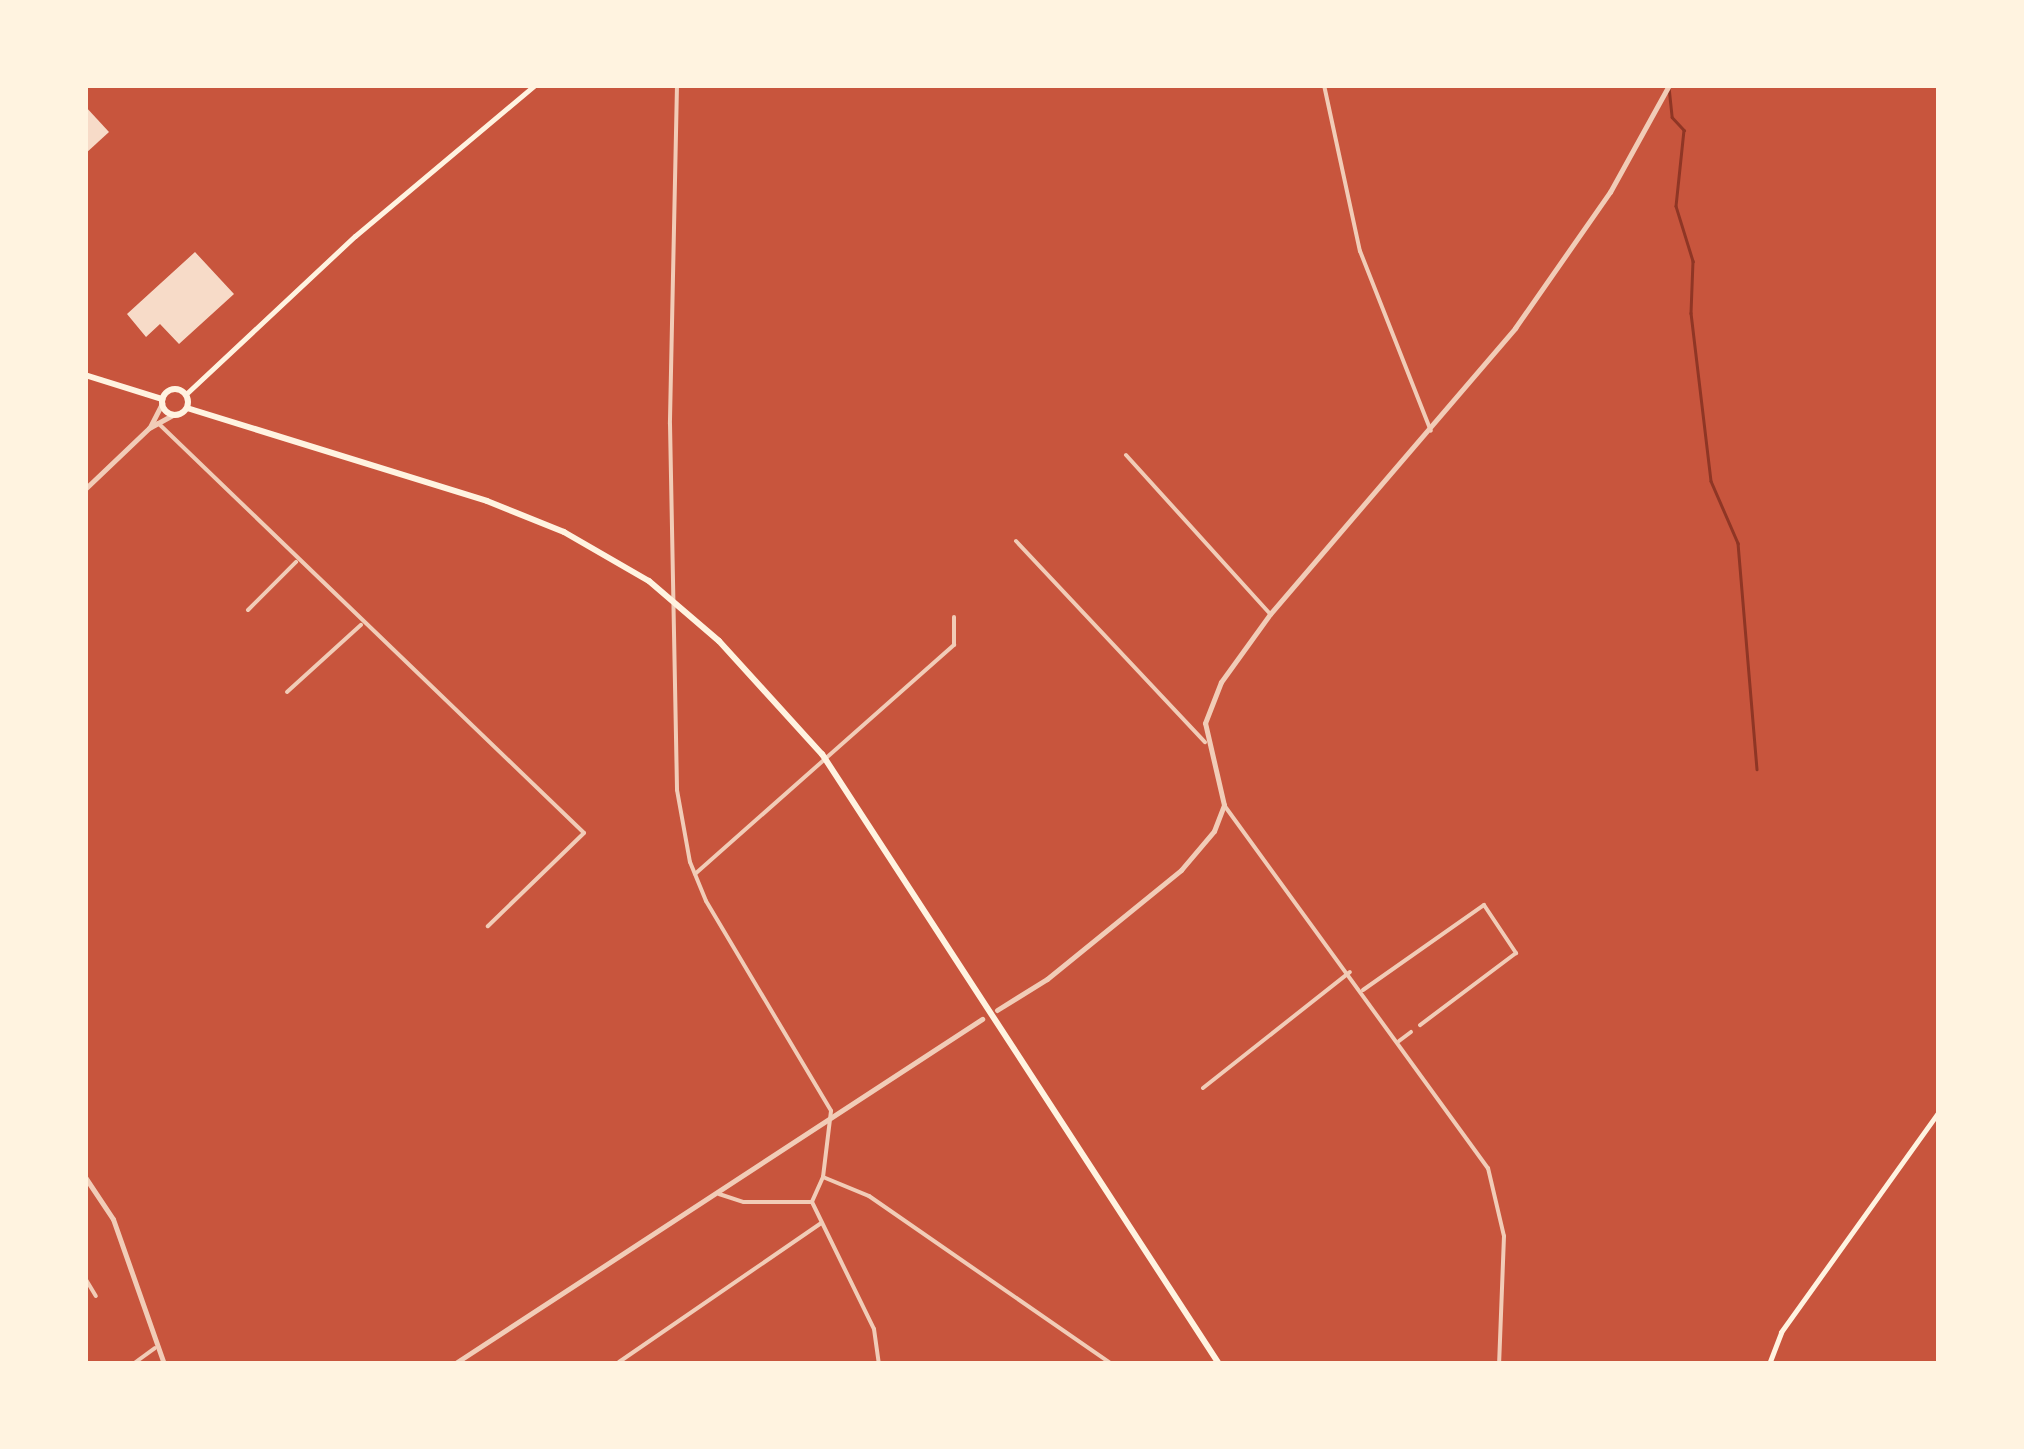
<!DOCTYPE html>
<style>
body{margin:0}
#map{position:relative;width:2024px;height:1449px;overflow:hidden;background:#c8553d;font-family:"IBM Plex Sans",sans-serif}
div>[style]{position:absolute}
.stream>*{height:2.5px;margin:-1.25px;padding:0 1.25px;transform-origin:1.25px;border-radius:1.25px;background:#8f3625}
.building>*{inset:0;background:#f7dbc8}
.minor>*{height:4px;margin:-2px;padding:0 2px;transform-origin:2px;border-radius:2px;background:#f1ccb7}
.tertiary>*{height:5px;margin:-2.5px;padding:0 2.5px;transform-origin:2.5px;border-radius:2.5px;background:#f1ccb7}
.secondary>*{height:5px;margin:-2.5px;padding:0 2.5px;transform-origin:2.5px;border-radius:2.5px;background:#fff3e0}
.primary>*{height:6px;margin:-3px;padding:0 3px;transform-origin:3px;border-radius:3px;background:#fff3e0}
.primary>.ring{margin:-3px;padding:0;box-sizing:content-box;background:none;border:6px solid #fff3e0;border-radius:50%}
span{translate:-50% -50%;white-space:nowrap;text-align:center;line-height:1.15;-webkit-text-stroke:9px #fff3e0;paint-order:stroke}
.frame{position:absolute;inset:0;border:88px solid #fff3e0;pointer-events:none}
</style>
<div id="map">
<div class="stream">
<i style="left:1669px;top:87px;width:30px;rotate:84deg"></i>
<i style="left:1672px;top:117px;width:18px;rotate:47deg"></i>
<i style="left:1684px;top:130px;width:76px;rotate:96deg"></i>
<i style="left:1676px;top:206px;width:58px;rotate:72.8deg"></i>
<i style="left:1693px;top:261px;width:52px;rotate:92.2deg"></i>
<i style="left:1691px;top:313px;width:169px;rotate:83.2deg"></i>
<i style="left:1711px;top:481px;width:68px;rotate:66.5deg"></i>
<i style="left:1738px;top:543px;width:227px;rotate:85.2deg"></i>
</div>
<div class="building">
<i style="clip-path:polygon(85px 106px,109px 132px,85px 154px)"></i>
<i style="clip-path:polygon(195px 252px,234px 294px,179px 344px,160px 324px,146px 337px,127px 314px)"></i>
</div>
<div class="minor">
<i style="left:677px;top:85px;width:339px;rotate:91.2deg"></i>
<i style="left:670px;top:424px;width:366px;rotate:88.9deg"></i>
<i style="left:677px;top:790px;width:73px;rotate:79.8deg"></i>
<i style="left:690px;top:862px;width:42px;rotate:67.7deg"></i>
<i style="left:706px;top:901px;width:244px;rotate:59.2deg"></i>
<i style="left:831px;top:1111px;width:66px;rotate:96.9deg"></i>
<i style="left:823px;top:1177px;width:27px;rotate:114deg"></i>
<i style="left:812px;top:1202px;width:141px;rotate:64deg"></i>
<i style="left:874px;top:1329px;width:35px;rotate:82deg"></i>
<i style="left:1324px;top:85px;width:170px;rotate:77.8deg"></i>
<i style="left:1360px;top:251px;width:193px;rotate:68.5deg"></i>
<i style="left:158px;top:423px;width:591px;rotate:43.9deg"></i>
<i style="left:584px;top:833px;width:134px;rotate:135.9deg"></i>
<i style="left:1126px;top:455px;width:215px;rotate:47.8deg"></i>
<i style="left:1016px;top:541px;width:276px;rotate:46.8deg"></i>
<i style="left:248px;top:610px;width:68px;rotate:-45deg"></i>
<i style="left:287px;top:692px;width:100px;rotate:-42.2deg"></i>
<i style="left:1224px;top:805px;width:449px;rotate:54deg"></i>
<i style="left:1488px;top:1168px;width:70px;rotate:76.8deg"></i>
<i style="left:1504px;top:1236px;width:128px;rotate:92.2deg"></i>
<i style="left:695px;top:874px;width:346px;rotate:-41.5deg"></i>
<i style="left:954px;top:645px;width:28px;rotate:-90deg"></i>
<i style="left:1363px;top:990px;width:148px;rotate:-35.1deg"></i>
<i style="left:1484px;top:905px;width:58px;rotate:56.3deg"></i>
<i style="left:1516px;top:953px;width:120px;rotate:143.1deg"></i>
<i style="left:1399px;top:1041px;width:15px;rotate:-37deg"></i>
<i style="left:1203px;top:1088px;width:187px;rotate:-38.3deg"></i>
<i style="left:823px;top:1177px;width:50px;rotate:22.4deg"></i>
<i style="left:869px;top:1196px;width:295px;rotate:34.7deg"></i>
<i style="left:719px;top:1194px;width:26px;rotate:18deg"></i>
<i style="left:744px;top:1202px;width:68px"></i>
<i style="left:85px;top:1278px;width:21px;rotate:59deg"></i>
<i style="left:619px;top:1362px;width:245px;rotate:-34.5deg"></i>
<i style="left:133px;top:1364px;width:27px;rotate:-36deg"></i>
</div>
<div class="tertiary">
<i style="left:150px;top:427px;width:27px;rotate:-63deg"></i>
<i style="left:85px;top:489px;width:88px;rotate:-43.6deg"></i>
<i style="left:149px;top:428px;width:29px;rotate:-29deg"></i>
<i style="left:997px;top:1010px;width:59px;rotate:-31.8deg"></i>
<i style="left:1047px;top:979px;width:173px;rotate:-39.1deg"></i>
<i style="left:1181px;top:870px;width:51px;rotate:-49.8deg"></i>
<i style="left:1214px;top:831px;width:28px;rotate:-69deg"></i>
<i style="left:1224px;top:805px;width:84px;rotate:-103deg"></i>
<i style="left:1205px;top:723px;width:44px;rotate:-68.7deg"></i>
<i style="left:1221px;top:682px;width:84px;rotate:-54.2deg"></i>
<i style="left:1270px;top:614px;width:377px;rotate:-49.4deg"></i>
<i style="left:1515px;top:328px;width:166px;rotate:-55.1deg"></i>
<i style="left:1610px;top:192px;width:122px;rotate:-61.1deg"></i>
<i style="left:85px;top:1177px;width:50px;rotate:56.3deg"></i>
<i style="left:113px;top:1219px;width:154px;rotate:70.6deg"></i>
<i style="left:454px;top:1364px;width:631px;rotate:-33.16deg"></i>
</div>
<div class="secondary">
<i style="left:186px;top:394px;width:231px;rotate:-43.1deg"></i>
<i style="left:355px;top:236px;width:235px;rotate:-40deg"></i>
<i style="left:1769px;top:1364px;width:34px;rotate:-69deg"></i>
<i style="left:1781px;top:1332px;width:272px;rotate:-54.4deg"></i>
</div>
<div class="primary">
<i style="left:85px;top:375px;width:81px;rotate:17.3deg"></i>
<i class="ring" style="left:162px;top:389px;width:20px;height:20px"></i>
<i style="left:187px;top:408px;width:314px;rotate:17.2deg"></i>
<i style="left:487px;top:501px;width:83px;rotate:21.9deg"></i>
<i style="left:564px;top:532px;width:98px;rotate:30deg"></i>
<i style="left:649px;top:581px;width:92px;rotate:40.6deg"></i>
<i style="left:719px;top:641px;width:153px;rotate:47.7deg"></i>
<i style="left:822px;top:754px;width:728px;rotate:56.94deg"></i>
</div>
<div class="frame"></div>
</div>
